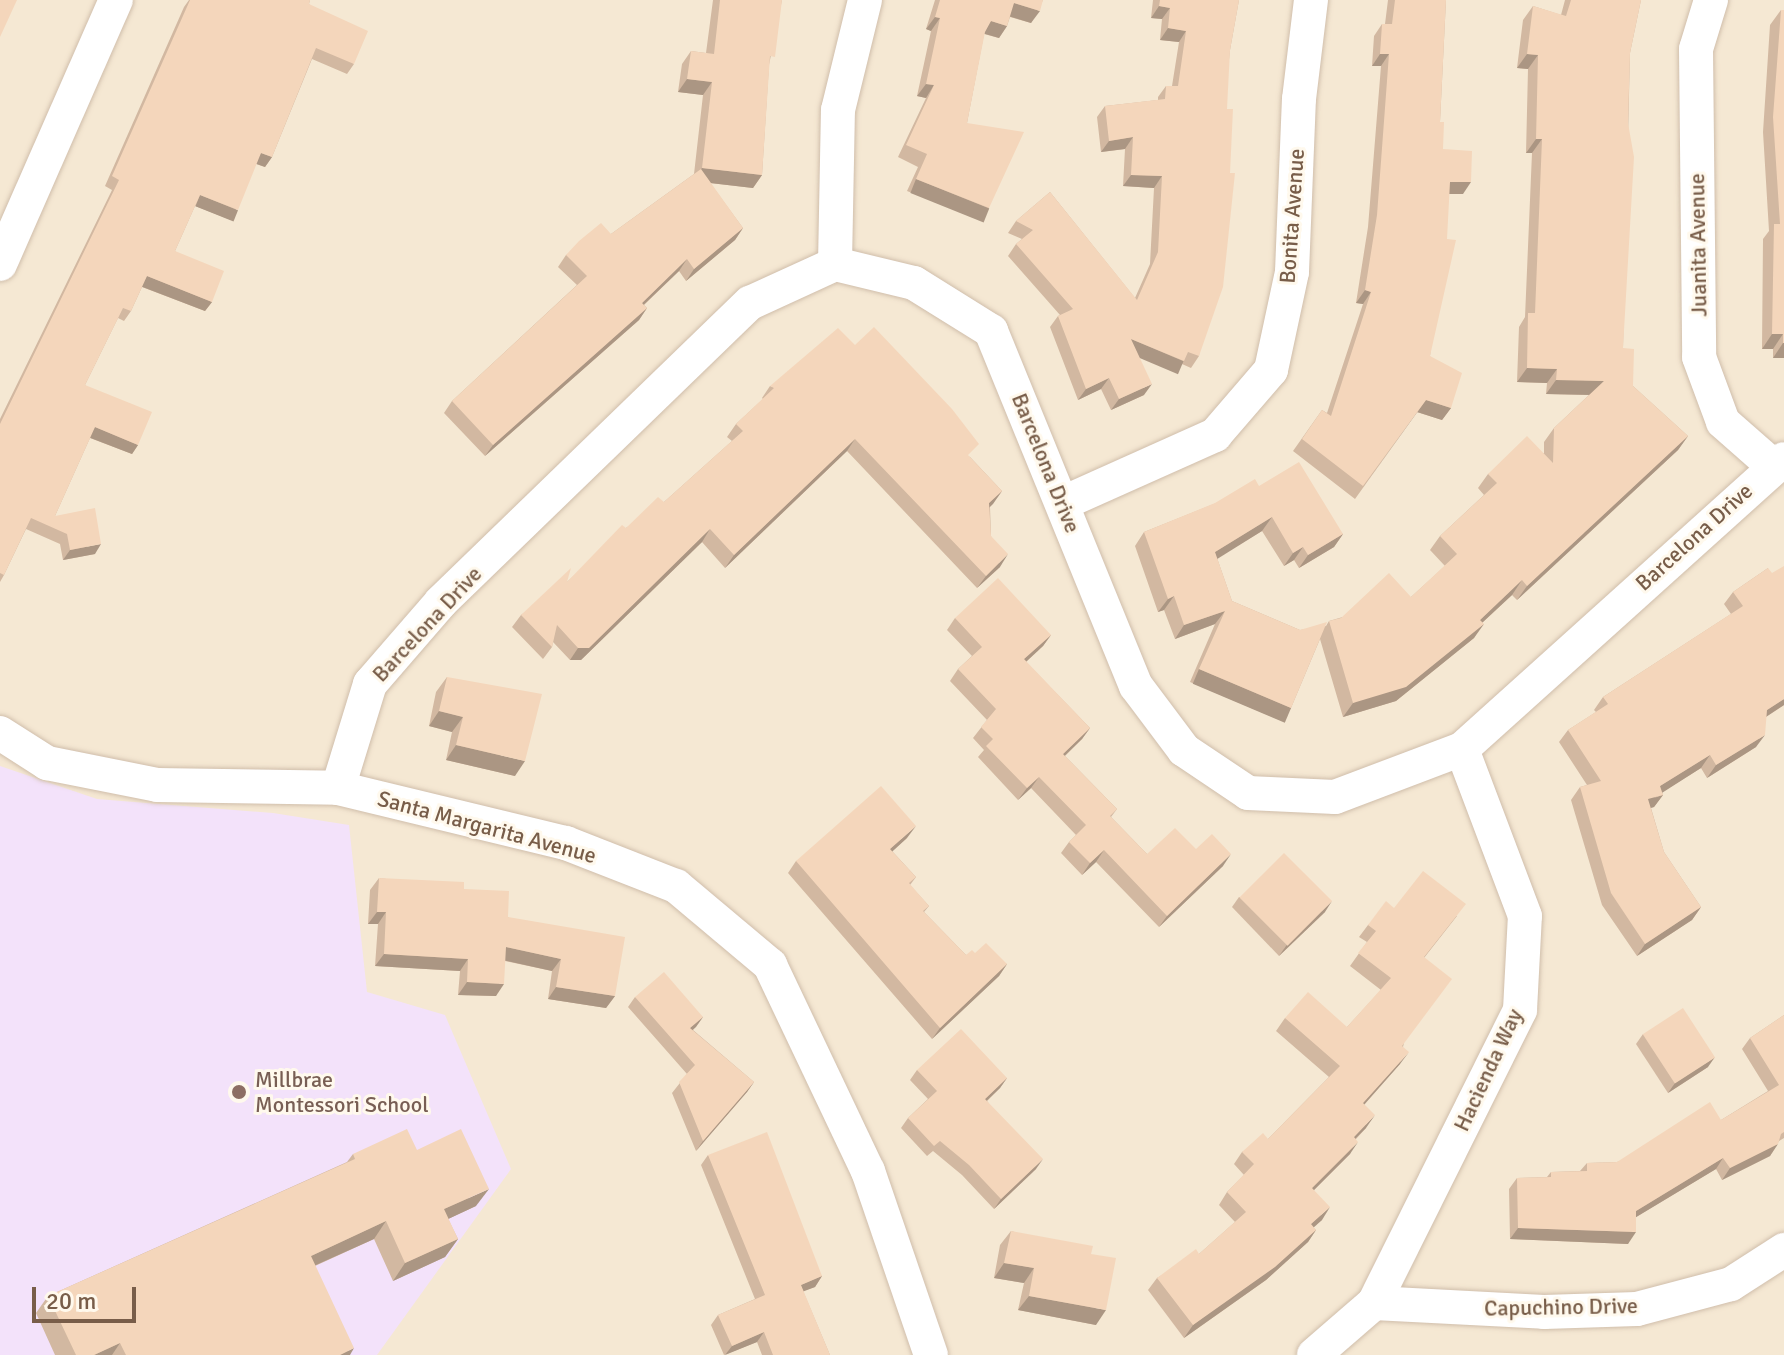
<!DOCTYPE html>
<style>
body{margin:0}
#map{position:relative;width:1784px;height:1355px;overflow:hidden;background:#fdf6e5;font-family:Signika,sans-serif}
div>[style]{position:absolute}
.residential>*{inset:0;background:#f5e8d3;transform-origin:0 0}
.education>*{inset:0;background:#f3e2fa}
.roads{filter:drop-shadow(0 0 2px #d0beab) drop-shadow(0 0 2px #d0beab)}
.minor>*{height:34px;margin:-17px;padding:0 17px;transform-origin:17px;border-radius:17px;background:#fff}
.wall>*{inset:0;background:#d2b8a1}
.shaded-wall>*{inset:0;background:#ab9683;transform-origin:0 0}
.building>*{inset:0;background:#f4d6bb;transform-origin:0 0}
.dots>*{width:22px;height:22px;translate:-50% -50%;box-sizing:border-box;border:4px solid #fff9ed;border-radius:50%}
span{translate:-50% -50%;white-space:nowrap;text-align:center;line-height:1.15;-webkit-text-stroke:6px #fff9ed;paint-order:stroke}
.street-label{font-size:22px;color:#785d49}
.education-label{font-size:22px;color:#785e54}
.left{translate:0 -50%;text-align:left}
.scale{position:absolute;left:32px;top:1287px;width:104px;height:36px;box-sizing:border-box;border:4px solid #785d49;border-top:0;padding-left:10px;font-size:24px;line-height:28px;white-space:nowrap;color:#785d49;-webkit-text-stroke:6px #fff9ed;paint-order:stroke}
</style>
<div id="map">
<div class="residential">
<i style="left:0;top:0;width:1784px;height:1355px"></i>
</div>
<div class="education">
<i style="clip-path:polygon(0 766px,97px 799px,273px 813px,349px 825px,367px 992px,445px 1015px,511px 1169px,377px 1355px,0 1355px)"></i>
</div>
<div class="roads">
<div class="minor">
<i style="left:1711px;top:0;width:51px;rotate:107deg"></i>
<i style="left:1696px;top:49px;width:308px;rotate:89.4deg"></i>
<i style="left:1699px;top:357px;width:69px;rotate:69.7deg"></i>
<i style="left:1723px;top:422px;width:65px;rotate:41.3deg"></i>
<i style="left:0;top:264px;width:288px;rotate:-66.3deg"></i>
<i style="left:835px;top:264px;width:154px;rotate:-88.9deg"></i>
<i style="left:838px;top:110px;width:113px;rotate:-76.2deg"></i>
<i style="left:1063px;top:503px;width:167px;rotate:-24.1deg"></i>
<i style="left:1215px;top:435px;width:86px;rotate:-49.3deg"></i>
<i style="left:1271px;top:370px;width:100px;rotate:-77.9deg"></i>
<i style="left:1292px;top:272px;width:173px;rotate:-87.7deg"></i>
<i style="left:1299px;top:99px;width:100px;rotate:-83.1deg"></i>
<i style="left:0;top:733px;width:56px;rotate:32.6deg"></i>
<i style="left:47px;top:763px;width:112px;rotate:11.3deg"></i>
<i style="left:157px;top:785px;width:181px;rotate:0.9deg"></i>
<i style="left:338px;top:788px;width:235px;rotate:13.6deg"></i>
<i style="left:566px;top:843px;width:118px;rotate:21.4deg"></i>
<i style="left:676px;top:886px;width:123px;rotate:40deg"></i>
<i style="left:770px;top:965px;width:228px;rotate:64.6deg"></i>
<i style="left:868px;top:1171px;width:194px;rotate:71.1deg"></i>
<i style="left:338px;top:788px;width:109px;rotate:-72.9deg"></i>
<i style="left:370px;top:684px;width:108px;rotate:-49.1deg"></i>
<i style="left:441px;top:602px;width:430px;rotate:-44.1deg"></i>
<i style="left:750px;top:303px;width:94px;rotate:-24.6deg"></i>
<i style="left:835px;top:264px;width:81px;rotate:13.5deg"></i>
<i style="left:914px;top:283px;width:91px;rotate:31.9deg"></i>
<i style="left:991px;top:331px;width:383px;rotate:67.8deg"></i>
<i style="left:1136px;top:686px;width:80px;rotate:53.1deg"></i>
<i style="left:1184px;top:750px;width:77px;rotate:33.9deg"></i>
<i style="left:1248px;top:793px;width:87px;rotate:2.6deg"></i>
<i style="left:1335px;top:797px;width:136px;rotate:-20.7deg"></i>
<i style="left:1462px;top:749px;width:433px;rotate:-42deg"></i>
<i style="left:1374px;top:1303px;width:170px;rotate:3deg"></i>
<i style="left:1544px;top:1312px;width:93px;rotate:-1.8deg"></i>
<i style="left:1637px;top:1309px;width:97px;rotate:-14.9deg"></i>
<i style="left:1731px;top:1284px;width:63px;rotate:-32.7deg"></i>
<i style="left:1314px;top:1355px;width:79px;rotate:-40.9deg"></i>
<i style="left:1374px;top:1303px;width:327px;rotate:-63.5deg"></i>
<i style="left:1520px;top:1010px;width:94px;rotate:-87deg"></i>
<i style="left:1525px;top:916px;width:178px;rotate:-110.7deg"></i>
</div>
</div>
<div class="wall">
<i style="clip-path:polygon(189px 0,310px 0,309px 4px,354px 64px,347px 74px,312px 59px,272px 157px,265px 167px,256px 164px,231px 220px,195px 206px,175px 251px,212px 302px,205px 311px,142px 287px,131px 311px,124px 321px,118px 318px,85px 385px,138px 445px,132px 454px,90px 438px,55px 516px,95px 554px,63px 560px,60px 544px,26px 529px,4px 575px,0 582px,0 419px,112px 190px,105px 186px,184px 7px)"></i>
<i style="clip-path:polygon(713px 0,782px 0,769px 65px,762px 175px,753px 188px,710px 183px,743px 228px,735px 240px,686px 281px,679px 271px,644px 305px,647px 308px,639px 320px,485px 456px,444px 413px,452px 401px,577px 285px,558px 267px,566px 255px,611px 234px,694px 174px,703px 95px,678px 92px,682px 64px,691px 51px,706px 53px)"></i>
<i style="clip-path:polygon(935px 0,1043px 0,1031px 23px,1010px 17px,1007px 26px,999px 38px,984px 34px,967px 123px,989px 208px,981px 220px,907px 191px,918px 167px,898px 157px,926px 98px,917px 96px,931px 31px,926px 29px)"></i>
<i style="clip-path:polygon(1153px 0,1239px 0,1230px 50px,1199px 356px,1191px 368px,1182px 364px,1176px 372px,1139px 357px,1144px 395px,1111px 410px,1101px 389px,1078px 400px,1050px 327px,1058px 316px,1060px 315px,1008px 256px,1016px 244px,1022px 239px,1008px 233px,1016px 221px,1050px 192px,1135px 298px,1150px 264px,1154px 188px,1123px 186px,1125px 149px,1101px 152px,1097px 117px,1105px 106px,1158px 100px,1158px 97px,1166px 86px,1172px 86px,1179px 42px,1160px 40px,1162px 19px,1151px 18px)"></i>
<i style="clip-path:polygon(1388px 0,1446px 0,1440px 122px,1443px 149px,1463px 194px,1449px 194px,1430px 356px,1451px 408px,1442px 420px,1417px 412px,1355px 499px,1293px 451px,1322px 410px,1327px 413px,1363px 304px,1356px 303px,1368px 227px,1381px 66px,1372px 66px,1374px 36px,1382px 24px,1385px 24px)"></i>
<i style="clip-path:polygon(1565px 0,1641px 0,1630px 53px,1623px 348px,1633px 386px,1688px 436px,1678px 450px,1517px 600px,1512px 595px,1482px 623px,1474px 638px,1396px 701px,1343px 717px,1320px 639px,1291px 708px,1282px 721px,1190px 682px,1215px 624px,1175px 639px,1164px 610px,1158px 612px,1135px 546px,1144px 532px,1259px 486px,1343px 534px,1334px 547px,1299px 568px,1294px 560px,1284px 566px,1262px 531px,1217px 558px,1232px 601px,1300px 630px,1326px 626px,1329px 621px,1411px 597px,1445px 566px,1430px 550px,1440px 536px,1484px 495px,1478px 488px,1488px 474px,1544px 453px,1544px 442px,1554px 428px,1589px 395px,1546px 394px,1547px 383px,1517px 382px,1519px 327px,1525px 317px,1532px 153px,1526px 153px,1528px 69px,1517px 68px,1523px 20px,1533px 6px,1561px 15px)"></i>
<i style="clip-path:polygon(1781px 10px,1784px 358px,1773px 358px,1773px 349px,1762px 349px,1763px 239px,1769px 231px,1763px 132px,1770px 25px)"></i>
<i style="clip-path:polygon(770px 386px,970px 457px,1002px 491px,990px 507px,991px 536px,1000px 567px,977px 588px,847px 451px,725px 568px,702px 542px,581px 660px,570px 660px,553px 642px,552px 647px,543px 659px,512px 627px,521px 615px,567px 582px,626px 528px,664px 502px,732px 441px,727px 437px,736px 424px,763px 399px,762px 398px)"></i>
<i style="clip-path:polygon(1768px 568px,1784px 705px,1766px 717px,1756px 747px,1707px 778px,1701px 768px,1662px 792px,1663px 795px,1654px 807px,1651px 808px,1664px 852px,1701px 907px,1692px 920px,1637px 956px,1602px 905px,1571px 800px,1580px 787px,1587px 785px,1559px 742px,1568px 730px,1596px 712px,1594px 710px,1603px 697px,1731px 614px,1724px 604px,1733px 592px)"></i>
<i style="clip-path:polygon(955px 618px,1051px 635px,1043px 646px,1026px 662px,1090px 728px,1082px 739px,1065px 756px,1117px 809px,1111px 817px,1147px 854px,1196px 849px,1223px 866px,1159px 927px,1096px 862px,1082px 875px,1061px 853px,1069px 842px,1076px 835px,1031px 788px,1018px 800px,978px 757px,984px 750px,973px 738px,987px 720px,950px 681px,958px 669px,972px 656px,947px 630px)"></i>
<i style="clip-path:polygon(447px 677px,515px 776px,446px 760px,452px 732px,429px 726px,436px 692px)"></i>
<i style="clip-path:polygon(907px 838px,892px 851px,916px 877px,910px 885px,929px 906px,924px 912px,966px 955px,975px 953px,1007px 964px,999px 976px,932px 1039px,788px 873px,796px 861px)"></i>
<i style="clip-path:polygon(379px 878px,464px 889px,508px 917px,615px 996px,606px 1008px,548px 999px,552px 971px,505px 961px,496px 996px,458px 995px,460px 971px,375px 966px,378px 924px,368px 924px,370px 890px)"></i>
<i style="clip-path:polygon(1239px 897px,1325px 912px,1279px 956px,1232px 907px)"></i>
<i style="clip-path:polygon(1394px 908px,1457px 916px,1424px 958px,1403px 1047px,1400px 1064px,1364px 1105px,1366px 1128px,1356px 1139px,1350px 1154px,1314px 1190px,1322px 1220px,1313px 1227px,1316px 1230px,1308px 1242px,1266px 1280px,1184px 1338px,1148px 1290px,1157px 1278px,1199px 1254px,1235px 1222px,1219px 1205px,1227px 1192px,1244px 1175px,1234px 1164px,1242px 1152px,1268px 1139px,1329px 1077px,1276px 1031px,1285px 1018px,1347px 1027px,1381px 990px,1350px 966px,1367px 942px,1359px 937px,1368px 925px)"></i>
<i style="clip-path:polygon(635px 997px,703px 1017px,693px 1030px,754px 1082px,747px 1092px,696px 1151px,672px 1093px,687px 1074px,628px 1007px)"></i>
<i style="clip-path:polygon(1784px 1015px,1784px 1138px,1779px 1141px,1770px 1156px,1722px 1180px,1716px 1169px,1636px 1217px,1628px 1244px,1510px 1239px,1509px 1189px,1517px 1178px,1547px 1177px,1551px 1172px,1580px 1171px,1587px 1163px,1617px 1162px,1721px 1120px,1768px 1091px,1742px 1049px,1750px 1038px)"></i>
<i style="clip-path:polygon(1643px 1034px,1708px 1067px,1668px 1093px,1636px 1044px)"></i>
<i style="clip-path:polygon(917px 1070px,1007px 1078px,1000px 1088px,987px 1101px,1036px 1169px,994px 1209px,962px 1175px,933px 1151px,927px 1156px,901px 1128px,908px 1118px,928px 1099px,910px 1080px)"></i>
<i style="clip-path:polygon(417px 1150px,476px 1206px,448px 1219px,458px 1239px,445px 1257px,393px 1281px,374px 1239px,315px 1266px,350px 1355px,55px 1355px,36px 1313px,48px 1296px,347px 1162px,353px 1154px)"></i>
<i style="clip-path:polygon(708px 1155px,822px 1276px,815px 1287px,803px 1291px,830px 1355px,762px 1355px,757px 1342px,724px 1355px,711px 1325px,718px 1315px,755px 1299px,701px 1165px)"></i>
<i style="clip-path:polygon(1011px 1231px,1091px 1254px,1096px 1325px,1018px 1310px,1024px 1283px,994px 1278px,1000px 1245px)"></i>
</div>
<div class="shaded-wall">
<i style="clip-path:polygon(1014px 3px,1040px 11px,1031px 23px,1005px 15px)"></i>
<i style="clip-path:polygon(1159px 6px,1170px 8px,1162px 19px,1151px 18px)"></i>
<i style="clip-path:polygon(935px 17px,940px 18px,931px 31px,926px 29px)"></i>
<i style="clip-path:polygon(991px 21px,1007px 26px,999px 38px,982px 33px)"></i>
<i style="clip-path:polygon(1168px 28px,1186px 31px,1179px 42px,1160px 40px)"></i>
<i style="clip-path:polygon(1380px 54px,1389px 54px,1381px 66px,1372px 66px)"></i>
<i style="clip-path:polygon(1527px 54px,1538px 55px,1528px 69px,1517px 68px)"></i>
<i style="clip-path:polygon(687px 79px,712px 82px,703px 95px,678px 92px)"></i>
<i style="clip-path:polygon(926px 84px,934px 85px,926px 98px,917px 96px)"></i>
<i style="clip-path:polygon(1133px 137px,1125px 149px,1101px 152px,1109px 141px)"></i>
<i style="clip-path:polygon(1536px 139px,1542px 139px,1532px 153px,1526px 153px)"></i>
<i style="clip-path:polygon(261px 153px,272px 157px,265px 167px,254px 163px)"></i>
<i style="clip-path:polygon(702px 168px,762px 175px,753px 188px,693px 181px)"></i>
<i style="clip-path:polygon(1131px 175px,1162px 176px,1154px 188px,1123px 186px)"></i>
<i style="left:916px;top:179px;width:79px;height:15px;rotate:22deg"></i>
<i style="clip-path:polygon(1450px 182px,1471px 182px,1463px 194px,1441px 194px)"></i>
<i style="left:200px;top:195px;width:41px;height:12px;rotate:22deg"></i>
<i style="clip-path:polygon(743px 228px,735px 240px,686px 281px,694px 269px)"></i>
<i style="clip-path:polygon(687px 259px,679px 271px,634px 314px,642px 303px)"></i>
<i style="clip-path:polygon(147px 276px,212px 302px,205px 311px,140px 286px)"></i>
<i style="clip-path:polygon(1365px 290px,1371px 292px,1363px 304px,1356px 303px)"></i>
<i style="clip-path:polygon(647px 308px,639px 320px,485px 456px,493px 445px)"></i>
<i style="clip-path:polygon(1772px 334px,1783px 334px,1773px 349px,1762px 349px)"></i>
<i style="left:1131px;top:339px;width:57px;height:14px;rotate:23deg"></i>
<i style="clip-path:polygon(1783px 343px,1784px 343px,1784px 358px,1773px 358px)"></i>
<i style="clip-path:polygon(1527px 368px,1557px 369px,1547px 383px,1517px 382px)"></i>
<i style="clip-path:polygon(1109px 378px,1101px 389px,1078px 400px,1086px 389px)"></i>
<i style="clip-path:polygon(1556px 380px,1604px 381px,1594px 395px,1546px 394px)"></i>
<i style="clip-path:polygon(1152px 384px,1144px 395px,1111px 410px,1119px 399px)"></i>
<i style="clip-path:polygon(1426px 400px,1451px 408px,1442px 420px,1417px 412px,1355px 499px)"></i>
<i style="clip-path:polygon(95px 427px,138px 445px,132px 454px,88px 437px)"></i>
<i style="clip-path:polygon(1688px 436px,1678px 450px,1517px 600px,1527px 586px)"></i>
<i style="clip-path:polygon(855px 439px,847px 451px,725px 568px,734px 555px)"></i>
<i style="clip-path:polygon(1002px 491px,993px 504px,981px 515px,989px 503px)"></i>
<i style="clip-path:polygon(1272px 517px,1262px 531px,1206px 566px,1215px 552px)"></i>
<i style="clip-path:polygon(710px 529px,702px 542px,581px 660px,570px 660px,578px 648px)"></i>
<i style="clip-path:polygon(1343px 534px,1334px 547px,1299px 568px,1308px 555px)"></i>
<i style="clip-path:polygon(101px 544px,95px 554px,63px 560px,70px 550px)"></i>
<i style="clip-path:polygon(1303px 547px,1294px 560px,1284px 566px,1293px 553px)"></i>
<i style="clip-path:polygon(1008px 554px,1000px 567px,977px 588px,986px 576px)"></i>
<i style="clip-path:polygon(1522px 580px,1512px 595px,1470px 634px,1480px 620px)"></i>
<i style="clip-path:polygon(1174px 596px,1164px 610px,1158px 612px,1168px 599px)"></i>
<i style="clip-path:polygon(1225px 611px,1215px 624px,1175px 639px,1184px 625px)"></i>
<i style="clip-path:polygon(1484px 624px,1474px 638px,1396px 701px,1343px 717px,1353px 703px)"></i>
<i style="clip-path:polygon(1051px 635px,1043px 646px,1016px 671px,1024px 659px)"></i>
<i style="left:1199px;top:669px;width:100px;height:16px;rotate:23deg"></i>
<i style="clip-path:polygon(1784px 699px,1784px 705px,1758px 722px,1767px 710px)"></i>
<i style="clip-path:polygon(439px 711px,463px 717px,452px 732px,429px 726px)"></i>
<i style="clip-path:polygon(1090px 728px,1082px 739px,1055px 765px,1063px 754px)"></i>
<i style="clip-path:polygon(1765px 735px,1756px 747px,1707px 778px,1716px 765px)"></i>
<i style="clip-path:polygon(456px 745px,525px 761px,515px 776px,446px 760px)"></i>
<i style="clip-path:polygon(1710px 755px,1701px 768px,1654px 798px,1663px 795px,1654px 807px,1639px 811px,1648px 799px,1660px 786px)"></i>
<i style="clip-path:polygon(1039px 777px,1031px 788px,1018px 800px,1027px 788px)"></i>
<i style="clip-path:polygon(916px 826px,907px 838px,882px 861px,890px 849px)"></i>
<i style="clip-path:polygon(1104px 850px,1096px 862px,1082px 875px,1090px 863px)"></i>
<i style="clip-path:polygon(1231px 854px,1223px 866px,1159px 927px,1167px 916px)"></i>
<i style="clip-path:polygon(1332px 901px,1325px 912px,1279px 956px,1286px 946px)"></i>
<i style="clip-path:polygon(1701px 907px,1692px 920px,1637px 956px,1645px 944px)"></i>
<i style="clip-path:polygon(377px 912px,386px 912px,378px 924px,368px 924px)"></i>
<i style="clip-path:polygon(506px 947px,561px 959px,552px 971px,498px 959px)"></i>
<i style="clip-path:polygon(384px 954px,468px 959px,460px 971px,375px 966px)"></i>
<i style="clip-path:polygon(1007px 964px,999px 976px,932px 1039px,940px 1028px)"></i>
<i style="clip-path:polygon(467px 982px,504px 984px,496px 996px,458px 995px)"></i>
<i style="clip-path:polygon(556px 987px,615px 996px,606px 1008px,548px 999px)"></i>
<i style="clip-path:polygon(703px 1017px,696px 1027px,683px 1038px,690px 1028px)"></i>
<i style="clip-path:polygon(1409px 1052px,1400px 1064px,1354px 1116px,1363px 1103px)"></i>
<i style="clip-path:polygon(1715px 1057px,1708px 1067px,1668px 1093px,1675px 1083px)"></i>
<i style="clip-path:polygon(1007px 1078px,1000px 1088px,978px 1109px,985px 1099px)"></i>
<i style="clip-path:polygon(754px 1082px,747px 1092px,696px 1151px,703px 1141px)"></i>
<i style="clip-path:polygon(1375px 1115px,1366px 1128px,1345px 1149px,1354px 1137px)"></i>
<i style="clip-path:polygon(1358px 1142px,1350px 1154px,1304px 1200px,1312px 1188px)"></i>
<i style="clip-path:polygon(1778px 1144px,1770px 1156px,1722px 1180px,1730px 1168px)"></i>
<i style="clip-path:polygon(1723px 1158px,1716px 1169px,1628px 1222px,1636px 1211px)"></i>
<i style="clip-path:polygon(1043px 1159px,1036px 1169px,994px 1209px,1001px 1199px)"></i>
<i style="clip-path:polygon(489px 1189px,476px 1206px,431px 1227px,444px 1209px)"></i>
<i style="clip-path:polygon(1330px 1207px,1322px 1220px,1303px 1237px,1311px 1224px)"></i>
<i style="clip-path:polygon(386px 1221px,374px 1239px,298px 1273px,311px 1256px)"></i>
<i style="clip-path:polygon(1518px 1228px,1636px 1232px,1628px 1244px,1510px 1239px)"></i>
<i style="clip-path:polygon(1316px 1230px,1308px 1242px,1266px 1280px,1184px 1338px,1193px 1325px)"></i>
<i style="clip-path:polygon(458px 1239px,445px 1257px,393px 1281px,405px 1263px)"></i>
<i style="clip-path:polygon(1004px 1263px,1034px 1268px,1024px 1283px,994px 1278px)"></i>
<i style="clip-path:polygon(822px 1276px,815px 1287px,794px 1295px,801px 1285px)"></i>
<i style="clip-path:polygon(1029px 1296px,1106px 1310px,1096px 1325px,1018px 1310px)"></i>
<i style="clip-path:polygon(764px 1332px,757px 1342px,725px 1355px,732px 1346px)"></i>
<i style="clip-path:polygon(120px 1343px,112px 1355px,94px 1355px)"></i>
<i style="clip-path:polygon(354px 1348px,350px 1355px,340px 1355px)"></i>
</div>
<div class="building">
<i style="clip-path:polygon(0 0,17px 0,0 37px)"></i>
<i style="clip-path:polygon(190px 0,310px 0,309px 4px,368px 31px,354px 64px,316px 48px,272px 157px,261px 153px,238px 210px,200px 195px,175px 251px,224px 271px,212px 302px,147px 276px,131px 311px,123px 308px,85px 385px,152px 412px,138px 445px,95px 427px,55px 516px,95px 508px,101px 544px,70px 550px,67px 534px,31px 518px,4px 575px,0 573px,0 424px,119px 180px,112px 176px)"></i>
<i style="clip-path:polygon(720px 0,782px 0,775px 57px,770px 56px,762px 175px,702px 168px,712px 82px,687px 79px,691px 51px,714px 54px)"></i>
<i style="clip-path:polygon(940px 0,1043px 0,1040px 11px,1014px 3px,1007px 26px,991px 21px,985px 32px,967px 123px,1024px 132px,989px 208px,916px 179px,927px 154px,906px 145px,934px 85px,926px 84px,940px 18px,935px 17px)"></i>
<i style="clip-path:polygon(1160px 0,1239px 0,1230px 50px,1227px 109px,1233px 109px,1230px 173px,1235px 173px,1223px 287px,1199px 356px,1188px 352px,1184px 361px,1131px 339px,1152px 384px,1119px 399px,1109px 378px,1086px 389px,1058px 316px,1073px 309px,1016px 244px,1033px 230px,1016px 221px,1050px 192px,1137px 300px,1158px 252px,1162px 176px,1131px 175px,1133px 137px,1109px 141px,1105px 106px,1165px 99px,1166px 86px,1178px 86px,1186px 31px,1168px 28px,1170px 8px,1159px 6px)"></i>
<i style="clip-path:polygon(1395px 0,1446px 0,1440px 122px,1444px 122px,1443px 149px,1472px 151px,1471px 182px,1450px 182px,1447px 239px,1456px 240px,1430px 356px,1462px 373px,1451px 408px,1426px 400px,1363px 486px,1302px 439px,1322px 410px,1331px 416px,1371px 292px,1365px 290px,1377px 215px,1389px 54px,1380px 54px,1382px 24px,1392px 24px)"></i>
<i style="clip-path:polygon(1571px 0,1641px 0,1630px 53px,1628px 123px,1634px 157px,1623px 348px,1634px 349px,1633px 386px,1688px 436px,1527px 586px,1522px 580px,1480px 620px,1484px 624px,1406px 687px,1353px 703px,1329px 621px,1341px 618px,1389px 573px,1411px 597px,1457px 554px,1440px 536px,1497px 483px,1488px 474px,1527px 436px,1553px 463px,1554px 428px,1604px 381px,1556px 380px,1557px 369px,1527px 368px,1528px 313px,1535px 313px,1542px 139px,1536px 139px,1538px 55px,1527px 54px,1533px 6px,1566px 16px)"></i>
<i style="clip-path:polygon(1781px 10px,1784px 10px,1784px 343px,1783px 343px,1783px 334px,1772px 334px,1774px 224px,1780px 224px,1773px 117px)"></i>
<i style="clip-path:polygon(701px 169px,743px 228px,694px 269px,687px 259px,642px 303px,647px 308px,493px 445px,452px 401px,587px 276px,566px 255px,579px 241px,601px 223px,611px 234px)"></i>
<i style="clip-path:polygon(874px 327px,952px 409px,979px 444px,968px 455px,1002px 491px,989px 503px,991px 536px,1008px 554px,986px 576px,855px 439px,734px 555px,710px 529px,589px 648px,578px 648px,557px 625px,552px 647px,521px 615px,571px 568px,567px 582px,622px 525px,626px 528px,658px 497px,664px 502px,743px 431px,736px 424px,774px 388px,770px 386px,838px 328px,855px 345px)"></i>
<i style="clip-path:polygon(1299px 462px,1343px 534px,1308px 555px,1303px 547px,1293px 553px,1272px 517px,1215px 552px,1232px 601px,1300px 630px,1327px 622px,1291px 708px,1199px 669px,1225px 611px,1184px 625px,1174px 596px,1168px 599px,1144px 532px,1215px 503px,1255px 479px,1259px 486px)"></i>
<i style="clip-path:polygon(1784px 566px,1784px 699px,1767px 710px,1765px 735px,1716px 765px,1710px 755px,1660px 786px,1663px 795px,1648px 799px,1664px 852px,1701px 907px,1645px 944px,1611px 893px,1580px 787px,1601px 781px,1568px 730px,1608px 704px,1603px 697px,1743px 606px,1733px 592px,1768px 568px,1772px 573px)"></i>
<i style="clip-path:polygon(998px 578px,1051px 635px,1024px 659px,1090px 728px,1063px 754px,1117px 809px,1110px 816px,1147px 854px,1175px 828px,1196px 849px,1212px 834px,1231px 854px,1167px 916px,1104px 850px,1090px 863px,1069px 842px,1086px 825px,1039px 777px,1027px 788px,986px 746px,993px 739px,981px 727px,996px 709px,958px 669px,982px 647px,955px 618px)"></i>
<i style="clip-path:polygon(447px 677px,542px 694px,525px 761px,456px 745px,463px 717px,439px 711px)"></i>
<i style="clip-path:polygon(881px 786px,916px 826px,890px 849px,916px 877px,909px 883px,929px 906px,923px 911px,966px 955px,972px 950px,975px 953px,986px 943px,1007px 964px,940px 1028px,796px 861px)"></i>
<i style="left:1284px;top:853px;width:68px;height:63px;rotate:45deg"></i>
<i style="clip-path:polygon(1423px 871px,1466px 904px,1424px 957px,1452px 979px,1402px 1046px,1409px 1052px,1363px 1103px,1375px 1115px,1354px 1137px,1358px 1142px,1312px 1188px,1330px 1207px,1311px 1224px,1316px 1230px,1275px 1267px,1193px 1325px,1157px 1278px,1196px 1249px,1199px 1254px,1246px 1212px,1227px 1192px,1254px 1164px,1242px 1152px,1263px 1133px,1268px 1139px,1340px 1066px,1285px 1018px,1308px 992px,1347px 1027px,1391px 978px,1358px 953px,1376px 931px,1368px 925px,1386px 901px,1394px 908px)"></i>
<i style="clip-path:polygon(379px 878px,464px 882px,464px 889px,509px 891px,508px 917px,625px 937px,615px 996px,556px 987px,561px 959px,506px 947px,504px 984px,467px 982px,468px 959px,384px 954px,386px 912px,377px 912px)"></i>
<i style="clip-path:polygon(664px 972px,703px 1017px,690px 1028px,754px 1082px,703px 1141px,679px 1082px,695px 1065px,635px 997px)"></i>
<i style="left:1683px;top:1008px;width:59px;height:48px;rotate:57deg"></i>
<i style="clip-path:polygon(1784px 1015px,1784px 1132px,1781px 1134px,1778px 1144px,1730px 1168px,1723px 1158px,1636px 1211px,1636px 1232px,1518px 1228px,1517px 1178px,1551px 1177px,1551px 1172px,1587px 1171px,1587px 1163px,1617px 1162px,1710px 1102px,1721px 1120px,1779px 1085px,1750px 1038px)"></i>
<i style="clip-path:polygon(961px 1029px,1007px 1078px,985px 1099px,1043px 1159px,1001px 1199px,969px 1165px,940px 1141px,934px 1146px,908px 1118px,937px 1091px,917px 1070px)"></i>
<i style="clip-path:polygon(407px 1129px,417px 1150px,461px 1129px,489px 1189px,444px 1209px,458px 1239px,405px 1263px,386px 1221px,311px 1256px,354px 1348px,340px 1355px,126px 1355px,120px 1343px,94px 1355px,76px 1355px,48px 1296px,355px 1159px,353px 1154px)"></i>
<i style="clip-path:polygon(767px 1132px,822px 1276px,801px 1285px,830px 1355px,773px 1355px,764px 1332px,732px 1346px,718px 1315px,765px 1295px,708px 1155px)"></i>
<i style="clip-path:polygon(1011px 1231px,1093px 1246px,1091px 1254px,1116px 1258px,1106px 1310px,1029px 1296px,1034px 1268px,1004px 1263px)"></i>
</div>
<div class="dots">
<i style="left:239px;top:1092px;background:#8d6e63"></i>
</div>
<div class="street-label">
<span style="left:1292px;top:216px;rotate:-86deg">Bonita Avenue</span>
<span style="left:1698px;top:245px;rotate:-91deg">Juanita Avenue</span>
<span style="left:1046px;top:463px;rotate:68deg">Barcelona Drive</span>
<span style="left:1694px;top:537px;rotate:-42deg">Barcelona Drive</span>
<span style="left:427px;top:624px;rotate:-47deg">Barcelona Drive</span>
<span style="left:487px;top:827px;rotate:15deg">Santa Margarita Avenue</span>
<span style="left:1488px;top:1070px;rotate:-65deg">Hacienda Way</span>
<span style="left:1561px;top:1307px;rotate:-1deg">Capuchino Drive</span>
</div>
<div class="education-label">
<span class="left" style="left:255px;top:1092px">Millbrae<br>Montessori School</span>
</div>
<div class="scale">20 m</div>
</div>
